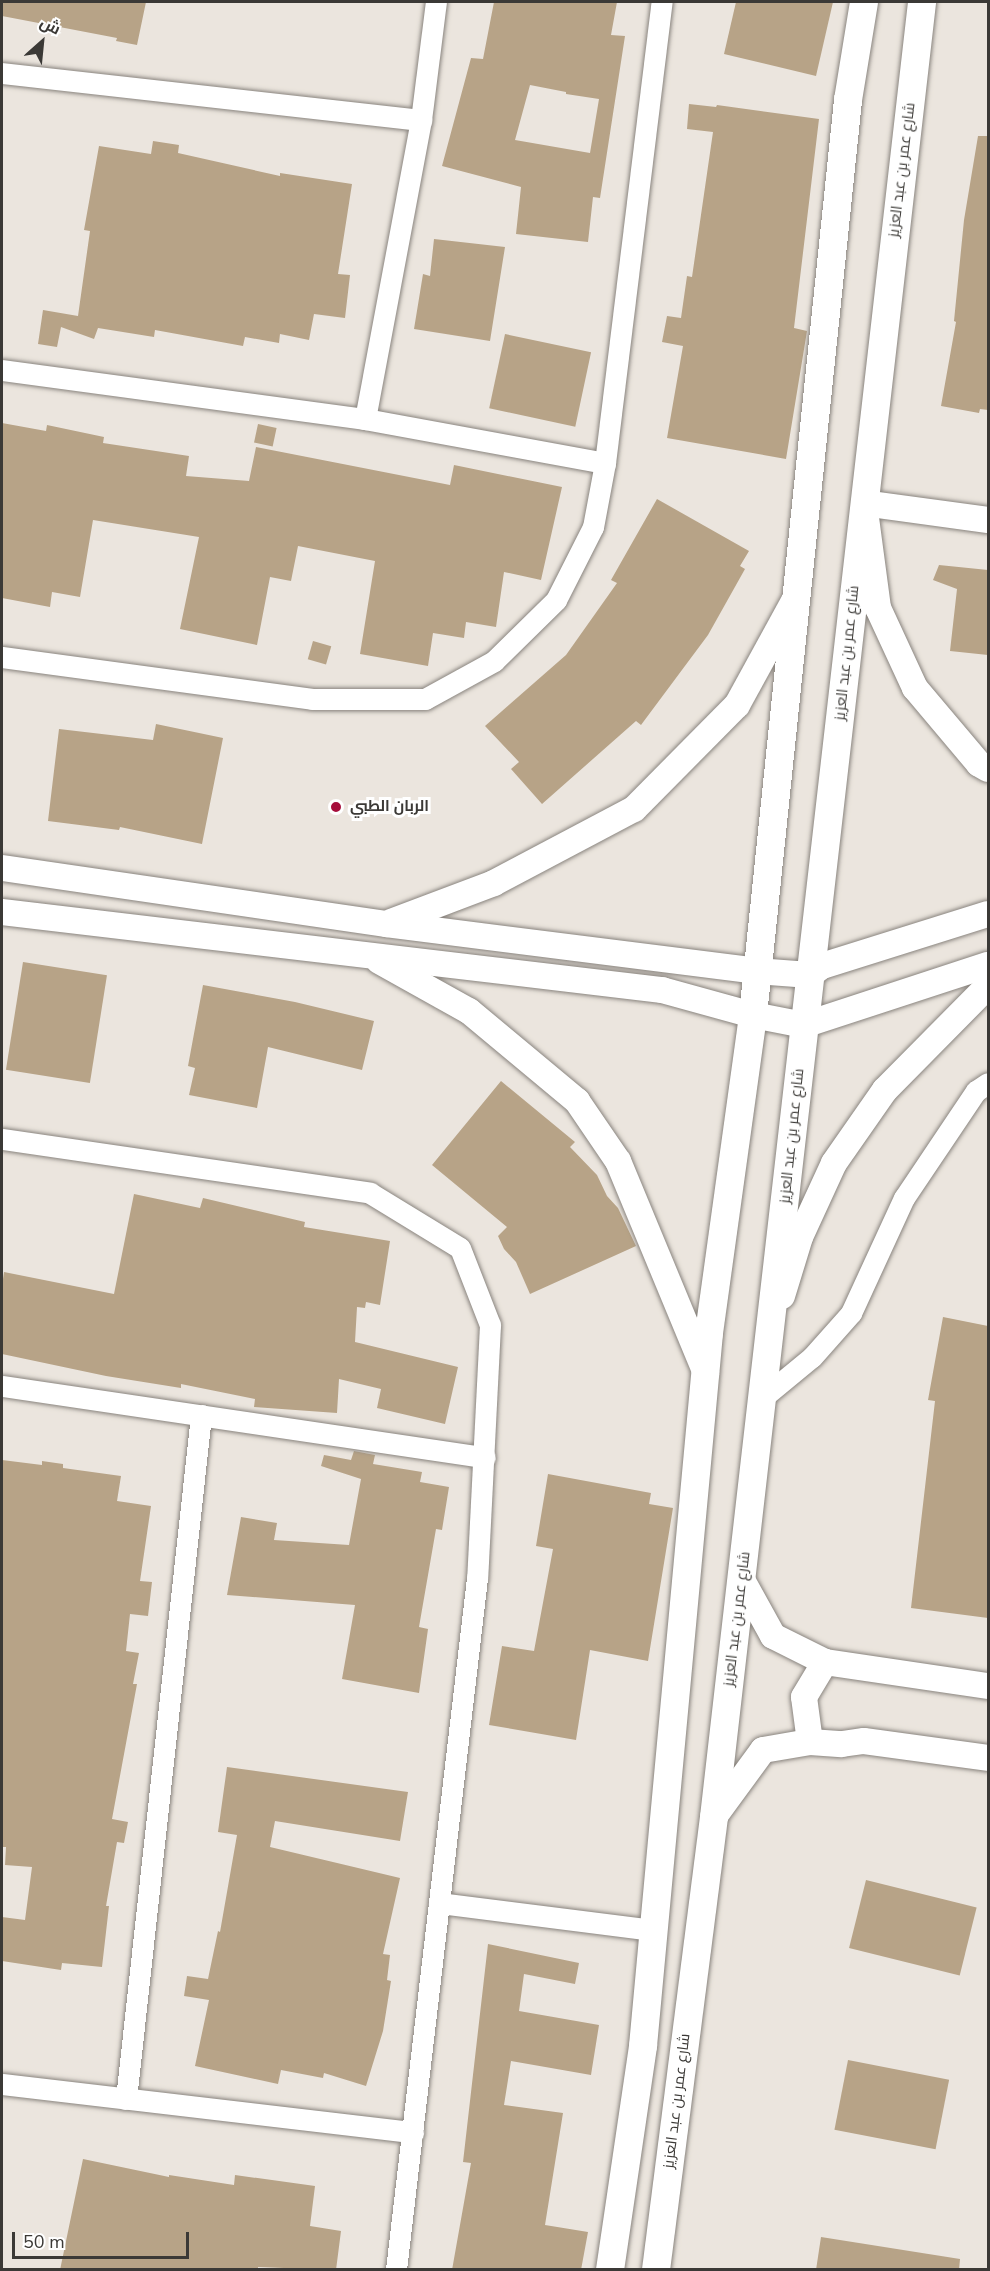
<!DOCTYPE html>
<meta charset="utf-8">
<style>
body{margin:0}
#map{position:relative;width:990px;height:2271px;overflow:hidden;background:#ebe5de;font-family:"Nunito Sans",Cairo,sans-serif}
div>[style]{position:absolute}
.building>*{inset:0;background:#b7a387;transform-origin:0 0}
.roads{filter:drop-shadow(0 0 2px #89847e) drop-shadow(0 0 2px #89847e)}
.minor>*{height:21px;margin:-10.5px;padding:0 10.5px;transform-origin:10.5px;border-radius:10.5px;background:#fff}
.tertiary>*{height:26px;margin:-13px;padding:0 13px;transform-origin:13px;border-radius:13px;background:#fff}
.secondary>*{height:28px;margin:-14px;padding:0 14px;transform-origin:14px;border-radius:14px;background:#fff}
.dots>*{width:16px;height:16px;translate:-50% -50%;box-sizing:border-box;border:3px solid #fff;border-radius:50%}
span{translate:-50% -50%;white-space:nowrap;text-align:center;line-height:1.15;-webkit-text-stroke:6px #fff;paint-order:stroke}
.street-label{font-size:15px;color:#3b3936}
.poi-label{font-size:15px;color:#3b3936;font-weight:700}
.left{translate:0 -50%;text-align:left}
.frame{position:absolute;inset:0;border:3px solid #3b3936;pointer-events:none}
.north{position:absolute;left:12px;top:12px;width:60px;height:60px;-webkit-text-stroke:4px #fff;paint-order:stroke;rotate:27deg;font-size:16px;font-weight:700;line-height:24px;text-align:center;color:#3b3936}
.north::after{content:'';display:block;margin:auto;width:21px;height:27px;background:#3b3936;clip-path:polygon(50% 0,100% 100%,50% 72%,0 100%)}
.scale{position:absolute;left:12px;top:2232px;width:177px;height:27px;box-sizing:border-box;border:3px solid #3b3936;border-top:0;padding-left:8px;font-size:18px;line-height:21px;white-space:nowrap;color:#3b3936;-webkit-text-stroke:4px #fff;paint-order:stroke}
</style>
<div id="map">
<div class="building">
<i style="clip-path:polygon(2px 2px,146px 2px,137px 45px,116px 41px,117px 38px,2px 16px)"></i>
<i style="clip-path:polygon(evenodd,494px 2px,617px 2px,611px 35px,625px 36px,600px 198px,593px 197px,588px 242px,516px 234px,521px 187px,442px 166px,471px 58px,483px 59px,494px 2px,530px 85px,566px 92px,566px 94px,599px 99px,590px 153px,515px 140px,530px 85px)"></i>
<i style="clip-path:polygon(736px 2px,833px 2px,816px 76px,724px 54px)"></i>
<i style="clip-path:polygon(689px 104px,716px 107px,717px 105px,819px 119px,794px 328px,807px 331px,786px 459px,667px 438px,683px 346px,662px 342px,667px 316px,681px 318px,687px 276px,692px 277px,713px 132px,687px 129px)"></i>
<i style="clip-path:polygon(978px 136px,988px 136px,988px 410px,980px 409px,979px 413px,941px 406px,956px 322px,954px 321px,964px 220px)"></i>
<i style="clip-path:polygon(153px 141px,179px 145px,178px 153px,280px 176px,280px 173px,352px 184px,338px 274px,350px 275px,345px 318px,314px 314px,309px 340px,280px 334px,279px 343px,245px 337px,243px 346px,155px 330px,154px 337px,98px 328px,94px 339px,61px 327px,57px 347px,38px 344px,43px 310px,78px 316px,90px 231px,84px 230px,99px 146px,151px 154px)"></i>
<i style="clip-path:polygon(434px 239px,505px 247px,490px 341px,414px 329px,423px 274px,430px 276px)"></i>
<i style="left:505px;top:334px;width:88px;height:76px;rotate:12deg"></i>
<i style="clip-path:polygon(2px 423px,46px 431px,47px 425px,104px 437px,103px 443px,189px 456px,186px 476px,249px 481px,256px 447px,450px 485px,454px 465px,562px 487px,541px 580px,504px 572px,496px 627px,466px 622px,464px 638px,433px 633px,428px 666px,360px 654px,375px 561px,298px 546px,291px 581px,270px 577px,257px 645px,180px 629px,199px 537px,93px 520px,80px 597px,52px 592px,50px 607px,2px 598px)"></i>
<i style="left:258px;top:424px;width:19px;height:19px;rotate:12deg"></i>
<i style="clip-path:polygon(657px 499px,749px 551px,740px 566px,745px 569px,708px 635px,641px 725px,636px 721px,542px 804px,511px 769px,519px 762px,485px 726px,566px 655px,617px 583px,611px 580px)"></i>
<i style="clip-path:polygon(939px 565px,988px 570px,988px 655px,950px 651px,957px 589px,933px 580px)"></i>
<i style="left:313px;top:641px;width:19px;height:19px;rotate:16deg"></i>
<i style="clip-path:polygon(156px 724px,223px 738px,202px 844px,120px 827px,119px 830px,48px 821px,59px 729px,153px 740px)"></i>
<i style="left:23px;top:962px;width:85px;height:109px;rotate:9deg"></i>
<i style="clip-path:polygon(203px 985px,295px 1002px,374px 1021px,362px 1070px,268px 1047px,257px 1108px,189px 1095px,195px 1068px,188px 1066px)"></i>
<i style="clip-path:polygon(501px 1081px,575px 1142px,570px 1147px,597px 1175px,607px 1196px,618px 1208px,636px 1246px,530px 1294px,516px 1262px,504px 1249px,498px 1236px,507px 1227px,432px 1165px)"></i>
<i style="clip-path:polygon(134px 1194px,200px 1208px,203px 1198px,305px 1222px,304px 1227px,390px 1241px,380px 1305px,366px 1302px,365px 1308px,357px 1307px,355px 1342px,458px 1367px,445px 1424px,377px 1408px,381px 1389px,339px 1379px,337px 1413px,254px 1407px,255px 1399px,181px 1384px,181px 1388px,106px 1376px,2px 1354px,2px 1286px,4px 1272px,114px 1294px)"></i>
<i style="clip-path:polygon(943px 1317px,988px 1326px,988px 1618px,911px 1608px,935px 1401px,928px 1400px)"></i>
<i style="clip-path:polygon(354px 1451px,375px 1455px,373px 1464px,422px 1472px,420px 1482px,449px 1487px,442px 1530px,436px 1529px,419px 1627px,428px 1629px,419px 1693px,342px 1679px,355px 1605px,227px 1595px,241px 1517px,277px 1523px,274px 1540px,349px 1545px,361px 1479px,321px 1466px,324px 1455px,351px 1460px)"></i>
<i style="clip-path:polygon(2px 1460px,42px 1465px,42px 1461px,63px 1464px,63px 1468px,121px 1476px,117px 1501px,151px 1506px,140px 1581px,152px 1582px,148px 1616px,130px 1614px,126px 1651px,139px 1653px,133px 1684px,137px 1684px,112px 1819px,128px 1822px,124px 1843px,117px 1842px,106px 1906px,109px 1906px,102px 1967px,62px 1963px,61px 1970px,2px 1961px,2px 1917px,25px 1920px,32px 1867px,5px 1865px,6px 1847px,2px 1847px)"></i>
<i style="clip-path:polygon(548px 1474px,651px 1493px,649px 1504px,673px 1508px,648px 1661px,590px 1650px,576px 1740px,489px 1725px,502px 1646px,534px 1651px,553px 1549px,536px 1546px)"></i>
<i style="clip-path:polygon(227px 1767px,408px 1792px,400px 1841px,275px 1821px,270px 1847px,400px 1878px,383px 1954px,390px 1955px,387px 1980px,391px 1981px,383px 2031px,366px 2086px,324px 2073px,323px 2078px,281px 2070px,278px 2084px,195px 2066px,209px 2000px,184px 1996px,187px 1976px,208px 1979px,218px 1931px,220px 1932px,237px 1835px,218px 1832px)"></i>
<i style="left:866px;top:1880px;width:114px;height:70px;rotate:14deg"></i>
<i style="clip-path:polygon(488px 1944px,579px 1963px,575px 1984px,524px 1974px,519px 2011px,599px 2025px,591px 2075px,511px 2061px,504px 2105px,563px 2113px,545px 2225px,588px 2232px,581px 2270px,452px 2270px,471px 2163px,463px 2162px)"></i>
<i style="left:848px;top:2060px;width:103px;height:71px;rotate:11deg"></i>
<i style="clip-path:polygon(83px 2159px,169px 2177px,169px 2175px,234px 2185px,235px 2175px,315px 2186px,310px 2226px,341px 2231px,336px 2270px,258px 2267px,258px 2270px,60px 2270px)"></i>
<i style="clip-path:polygon(821px 2237px,960px 2259px,959px 2270px,816px 2270px)"></i>
</div>
<div class="roads">
<div class="minor">
<i style="left:2px;top:73px;width:422px;rotate:6.4deg"></i>
<i style="left:2px;top:370px;width:366px;rotate:7.7deg"></i>
<i style="left:365px;top:419px;width:244px;rotate:10.4deg"></i>
<i style="left:365px;top:419px;width:304px;rotate:-79.4deg"></i>
<i style="left:421px;top:120px;width:119px;rotate:-82.8deg"></i>
<i style="left:2px;top:657px;width:313px;rotate:7.7deg"></i>
<i style="left:312px;top:699px;width:113px"></i>
<i style="left:425px;top:699px;width:79px;rotate:-28.8deg"></i>
<i style="left:494px;top:661px;width:87px;rotate:-44.5deg"></i>
<i style="left:556px;top:600px;width:82px;rotate:-63.1deg"></i>
<i style="left:593px;top:527px;width:65px;rotate:-79.4deg"></i>
<i style="left:605px;top:463px;width:465px;rotate:-83deg"></i>
<i style="left:2px;top:1139px;width:372px;rotate:8.3deg"></i>
<i style="left:370px;top:1193px;width:105px;rotate:31.4deg"></i>
<i style="left:460px;top:1248px;width:83px;rotate:68.7deg"></i>
<i style="left:490px;top:1325px;width:253px;rotate:92.9deg"></i>
<i style="left:477px;top:1578px;width:697px;rotate:96.68deg"></i>
<i style="left:2px;top:1386px;width:488px;rotate:8.4deg"></i>
<i style="left:761px;top:1399px;width:66px;rotate:-39.5deg"></i>
<i style="left:812px;top:1357px;width:59px;rotate:-48.4deg"></i>
<i style="left:851px;top:1313px;width:127px;rotate:-65.3deg"></i>
<i style="left:904px;top:1198px;width:129px;rotate:-56.1deg"></i>
<i style="left:976px;top:1091px;width:14px;rotate:-34deg"></i>
<i style="left:439px;top:1903px;width:217px;rotate:7.2deg"></i>
<i style="left:2px;top:2084px;width:414px;rotate:6.7deg"></i>
<i style="left:126px;top:2099px;width:688px;rotate:-83.74deg"></i>
</div>
<div class="tertiary">
<i style="left:988px;top:520px;width:125px;rotate:-172.2deg"></i>
<i style="left:864px;top:503px;width:106px;rotate:82.4deg"></i>
<i style="left:878px;top:608px;width:88px;rotate:65.2deg"></i>
<i style="left:915px;top:688px;width:99px;rotate:49.9deg"></i>
<i style="left:979px;top:764px;width:10px;rotate:29deg"></i>
<i style="left:2px;top:868px;width:388px;rotate:8.3deg"></i>
<i style="left:386px;top:924px;width:373px;rotate:7.2deg"></i>
<i style="left:756px;top:971px;width:54px;rotate:4.2deg"></i>
<i style="left:810px;top:975px;width:15px;rotate:-37deg"></i>
<i style="left:822px;top:966px;width:174px;rotate:-17.4deg"></i>
<i style="left:2px;top:912px;width:665px;rotate:6.74deg"></i>
<i style="left:662px;top:990px;width:94px;rotate:15.4deg"></i>
<i style="left:753px;top:1015px;width:52px;rotate:11.1deg"></i>
<i style="left:804px;top:1025px;width:194px;rotate:-18.1deg"></i>
<i style="left:391px;top:922px;width:110px;rotate:-20.7deg"></i>
<i style="left:494px;top:883px;width:158px;rotate:-27.9deg"></i>
<i style="left:634px;top:809px;width:146px;rotate:-45.3deg"></i>
<i style="left:737px;top:705px;width:121px;rotate:-61.3deg"></i>
<i style="left:379px;top:961px;width:103px;rotate:29.1deg"></i>
<i style="left:469px;top:1011px;width:141px;rotate:39.8deg"></i>
<i style="left:577px;top:1101px;width:73px;rotate:55.7deg"></i>
<i style="left:618px;top:1161px;width:230px;rotate:67.5deg"></i>
<i style="left:782px;top:1296px;width:62px;rotate:-73deg"></i>
<i style="left:800px;top:1237px;width:81px;rotate:-65.3deg"></i>
<i style="left:834px;top:1163px;width:89px;rotate:-55.1deg"></i>
<i style="left:885px;top:1090px;width:146px;rotate:-45.3deg"></i>
<i style="left:741px;top:1578px;width:66px;rotate:61.1deg"></i>
<i style="left:773px;top:1636px;width:58px;rotate:26.6deg"></i>
<i style="left:825px;top:1662px;width:165px;rotate:8.4deg"></i>
<i style="left:810px;top:1742px;width:45px;rotate:-97.6deg"></i>
<i style="left:804px;top:1697px;width:41px;rotate:-59deg"></i>
<i style="left:714px;top:1817px;width:83px;rotate:-53.8deg"></i>
<i style="left:763px;top:1750px;width:48px;rotate:-9.7deg"></i>
<i style="left:810px;top:1742px;width:32px;rotate:4deg"></i>
<i style="left:842px;top:1744px;width:22px;rotate:-8deg"></i>
<i style="left:864px;top:1741px;width:125px;rotate:7.8deg"></i>
</div>
<div class="secondary">
<i style="left:610px;top:2270px;width:226px;rotate:-81.6deg"></i>
<i style="left:643px;top:2046px;width:716px;rotate:-84.71deg"></i>
<i style="left:709px;top:1333px;width:321px;rotate:-82.1deg"></i>
<i style="left:753px;top:1015px;width:920px;rotate:-84.07deg"></i>
<i style="left:848px;top:100px;width:99px;rotate:-80.7deg"></i>
<i style="left:656px;top:2270px;width:457px;rotate:-82.7deg"></i>
<i style="left:714px;top:1817px;width:1827px;rotate:-83.46deg"></i>
</div>
</div>
<div class="dots">
<i style="left:336px;top:807px;background:#a60d3b"></i>
</div>
<div class="street-label">
<span style="left:902px;top:170px;rotate:-83deg">شارع عمر بن عبد العزيز</span>
<span style="left:847px;top:653px;rotate:-84deg">شارع عمر بن عبد العزيز</span>
<span style="left:792px;top:1136px;rotate:-84deg">شارع عمر بن عبد العزيز</span>
<span style="left:737px;top:1619px;rotate:-83deg">شارع عمر بن عبد العزيز</span>
<span style="left:677px;top:2101px;rotate:-83deg">شارع عمر بن عبد العزيز</span>
</div>
<div class="poi-label">
<span class="left" style="left:350px;top:807px">الربان الطبي</span>
</div>
<div class="frame"></div>
<div class="north">ش</div>
<div class="scale">50 m</div>
</div>
